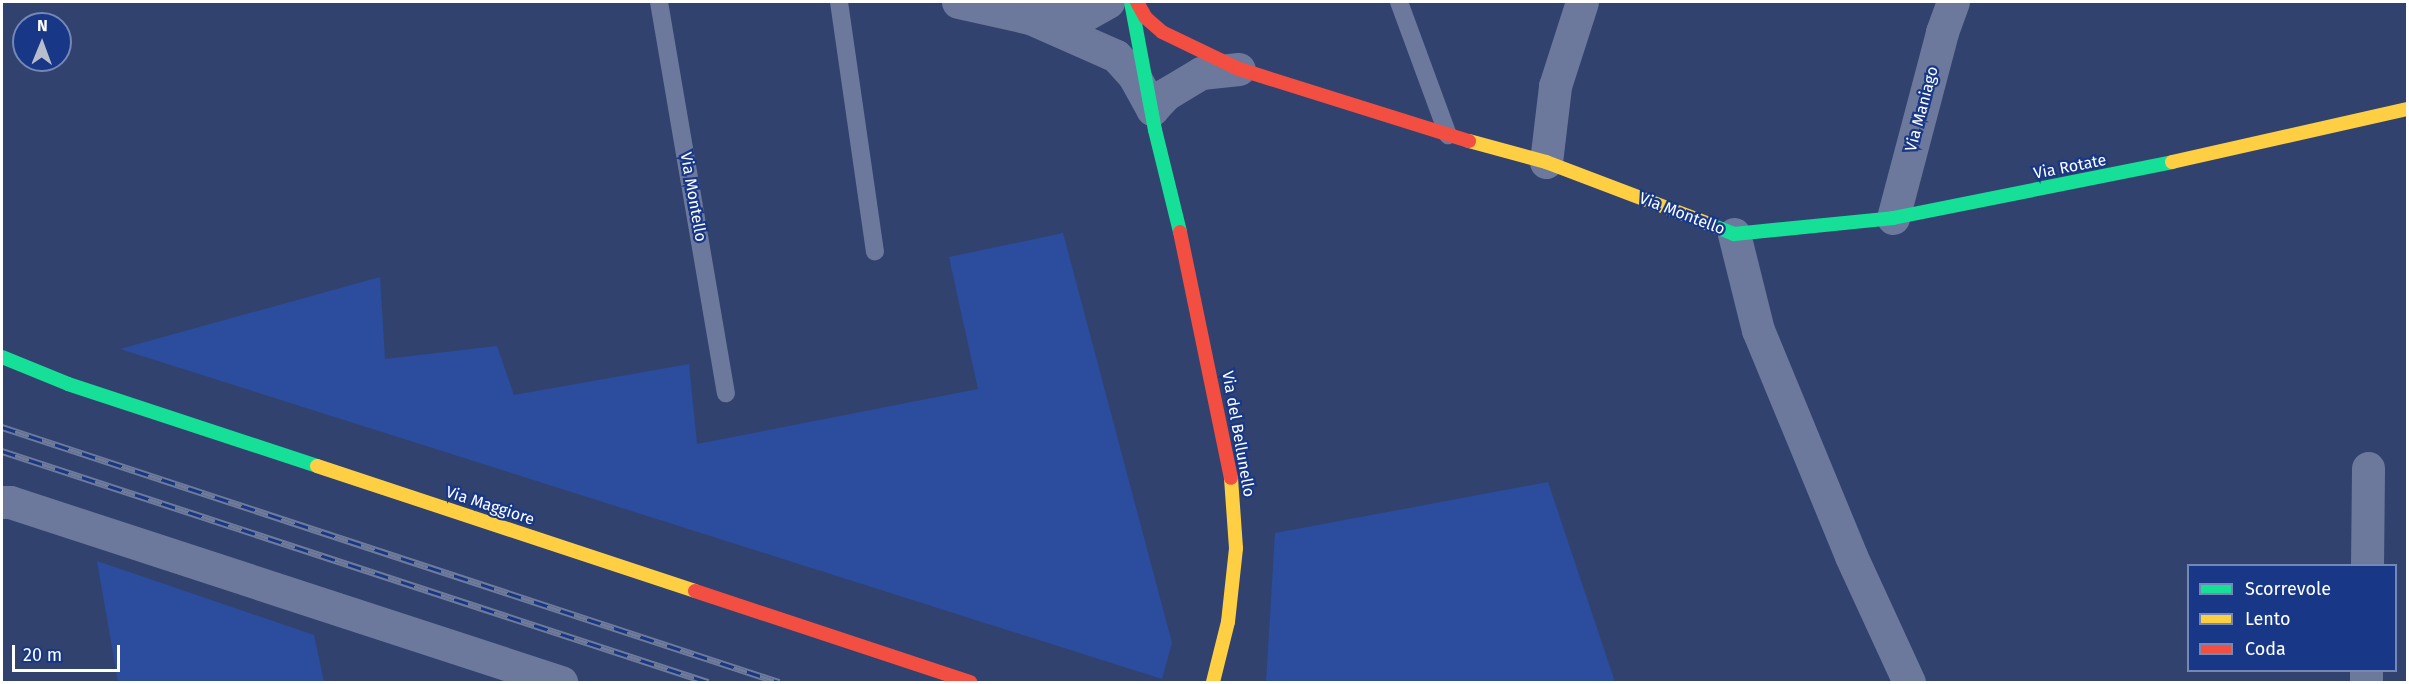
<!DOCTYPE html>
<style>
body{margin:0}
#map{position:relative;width:2409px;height:684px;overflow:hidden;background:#31426e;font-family:"Fira Sans",sans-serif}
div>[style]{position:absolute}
.green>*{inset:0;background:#2c4d9e}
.lane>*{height:18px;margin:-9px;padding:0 9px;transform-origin:9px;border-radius:9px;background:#6d799c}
.street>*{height:33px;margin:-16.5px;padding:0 16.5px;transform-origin:16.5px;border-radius:16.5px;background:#6d799c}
.fast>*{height:14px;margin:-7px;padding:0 7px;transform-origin:7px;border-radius:7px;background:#16e098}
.slow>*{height:14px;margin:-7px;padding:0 7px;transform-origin:7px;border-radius:7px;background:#ffcf43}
.jam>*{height:14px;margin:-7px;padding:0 7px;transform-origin:7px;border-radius:7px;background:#f24e42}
.rail>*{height:7px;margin-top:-3.5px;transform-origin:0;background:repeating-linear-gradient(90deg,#183887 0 14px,#6e7b9b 0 28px);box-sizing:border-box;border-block:2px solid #6e7b9b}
span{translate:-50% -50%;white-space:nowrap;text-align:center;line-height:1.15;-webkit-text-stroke:4.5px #183887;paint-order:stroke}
.street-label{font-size:16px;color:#fff}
.frame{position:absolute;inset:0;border:3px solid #fff;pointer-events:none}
.legend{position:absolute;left:2187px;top:564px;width:210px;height:108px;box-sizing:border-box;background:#183887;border:2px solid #7488b7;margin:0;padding:8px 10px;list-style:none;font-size:18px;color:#fff}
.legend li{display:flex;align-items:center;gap:12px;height:30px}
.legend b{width:30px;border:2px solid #7488b7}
.north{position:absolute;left:12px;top:12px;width:60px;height:60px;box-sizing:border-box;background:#183887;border:2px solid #7488b7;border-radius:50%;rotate:1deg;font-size:16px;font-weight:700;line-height:24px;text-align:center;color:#fff}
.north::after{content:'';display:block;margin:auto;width:21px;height:27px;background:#b7bdcc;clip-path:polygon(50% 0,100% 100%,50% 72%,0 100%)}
.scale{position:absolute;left:12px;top:645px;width:108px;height:27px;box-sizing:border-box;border:3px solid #fff;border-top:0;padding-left:8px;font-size:18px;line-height:21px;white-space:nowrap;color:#fff;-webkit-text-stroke:4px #183887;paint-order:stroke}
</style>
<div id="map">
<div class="green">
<i style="clip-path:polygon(1063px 233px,1172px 643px,1162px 679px,120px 349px,380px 277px,385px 359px,497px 346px,514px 395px,689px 364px,697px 444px,978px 389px,949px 257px)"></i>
<i style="clip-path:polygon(1548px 482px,1615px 682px,1266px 682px,1275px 533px)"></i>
<i style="clip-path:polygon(97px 561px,314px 635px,324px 682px,118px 682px)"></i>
</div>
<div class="lane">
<i style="left:659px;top:2px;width:397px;rotate:80.3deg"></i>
<i style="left:839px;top:2px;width:252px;rotate:81.8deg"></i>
<i style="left:1399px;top:2px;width:142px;rotate:69.8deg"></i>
</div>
<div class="street">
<i style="left:958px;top:2px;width:74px;rotate:12.5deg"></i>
<i style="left:1030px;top:18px;width:94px;rotate:23.8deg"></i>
<i style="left:1116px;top:56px;width:27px;rotate:48deg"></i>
<i style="left:1134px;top:76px;width:38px;rotate:61deg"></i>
<i style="left:1152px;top:109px;width:21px;rotate:-47deg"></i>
<i style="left:1166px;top:94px;width:41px;rotate:-31deg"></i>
<i style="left:1201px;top:73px;width:38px;rotate:-6deg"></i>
<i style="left:1035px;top:17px;width:53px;rotate:-4.3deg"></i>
<i style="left:1088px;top:13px;width:23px;rotate:-29deg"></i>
<i style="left:1546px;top:162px;width:77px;rotate:-83.2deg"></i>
<i style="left:1555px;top:86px;width:88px;rotate:-72.2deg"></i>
<i style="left:1893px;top:218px;width:192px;rotate:-75.2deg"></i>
<i style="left:1942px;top:32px;width:32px;rotate:-70deg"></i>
<i style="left:1734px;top:234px;width:99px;rotate:76deg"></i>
<i style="left:1758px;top:330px;width:244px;rotate:67.6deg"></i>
<i style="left:1851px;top:556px;width:139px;rotate:65.3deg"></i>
<i style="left:2px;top:502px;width:8px"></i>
<i style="left:10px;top:502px;width:580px;rotate:18.09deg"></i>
<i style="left:2367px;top:566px;width:98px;rotate:-89.4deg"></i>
<i style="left:2366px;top:682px;width:12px;rotate:-90deg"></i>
</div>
<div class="fast">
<i style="left:1131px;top:2px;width:130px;rotate:79.4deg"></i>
<i style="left:1155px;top:130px;width:105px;rotate:76.2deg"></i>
<i style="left:1709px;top:224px;width:27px;rotate:22deg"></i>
<i style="left:1734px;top:234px;width:160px;rotate:-5.7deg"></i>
<i style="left:1893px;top:218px;width:285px;rotate:-11.3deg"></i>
<i style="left:2px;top:357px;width:71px;rotate:22.2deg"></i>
<i style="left:68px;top:384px;width:262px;rotate:18.2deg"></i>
</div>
<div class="slow">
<i style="left:1469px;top:141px;width:80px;rotate:15.3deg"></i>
<i style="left:1546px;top:162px;width:174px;rotate:20.8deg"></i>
<i style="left:2172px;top:162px;width:242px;rotate:-12.7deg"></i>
<i style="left:317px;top:466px;width:398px;rotate:18.3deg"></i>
<i style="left:1213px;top:682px;width:62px;rotate:-76deg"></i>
<i style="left:1228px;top:622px;width:74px;rotate:-83.8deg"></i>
<i style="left:1236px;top:548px;width:70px;rotate:-94.1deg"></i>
</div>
<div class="jam">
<i style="left:1137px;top:2px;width:18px;rotate:61deg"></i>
<i style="left:1146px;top:18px;width:21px;rotate:41deg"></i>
<i style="left:1162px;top:32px;width:85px;rotate:25.7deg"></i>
<i style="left:1239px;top:69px;width:241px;rotate:17.4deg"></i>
<i style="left:1180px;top:232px;width:251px;rotate:78.3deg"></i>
<i style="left:695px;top:591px;width:290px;rotate:18.3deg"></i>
</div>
<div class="rail">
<i style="left:2px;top:427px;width:818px;rotate:18.17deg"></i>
<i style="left:2px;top:451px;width:743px;rotate:18.12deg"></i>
</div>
<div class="street-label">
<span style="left:1922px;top:109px;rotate:-75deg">Via Maniago</span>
<span style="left:2070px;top:167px;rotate:-11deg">Via Rotate</span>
<span style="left:693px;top:197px;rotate:80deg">Via Montello</span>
<span style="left:1682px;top:214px;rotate:21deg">Via Montello</span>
<span style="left:1238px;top:434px;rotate:80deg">Via del Bellunello</span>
<span style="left:490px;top:506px;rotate:18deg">Via Maggiore</span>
</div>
<div class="frame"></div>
<ul class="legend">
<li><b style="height:8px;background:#16e098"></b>Scorrevole</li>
<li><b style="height:8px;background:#ffcf43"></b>Lento</li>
<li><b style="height:8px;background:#f24e42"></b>Coda</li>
</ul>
<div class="north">N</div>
<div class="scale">20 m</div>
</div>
